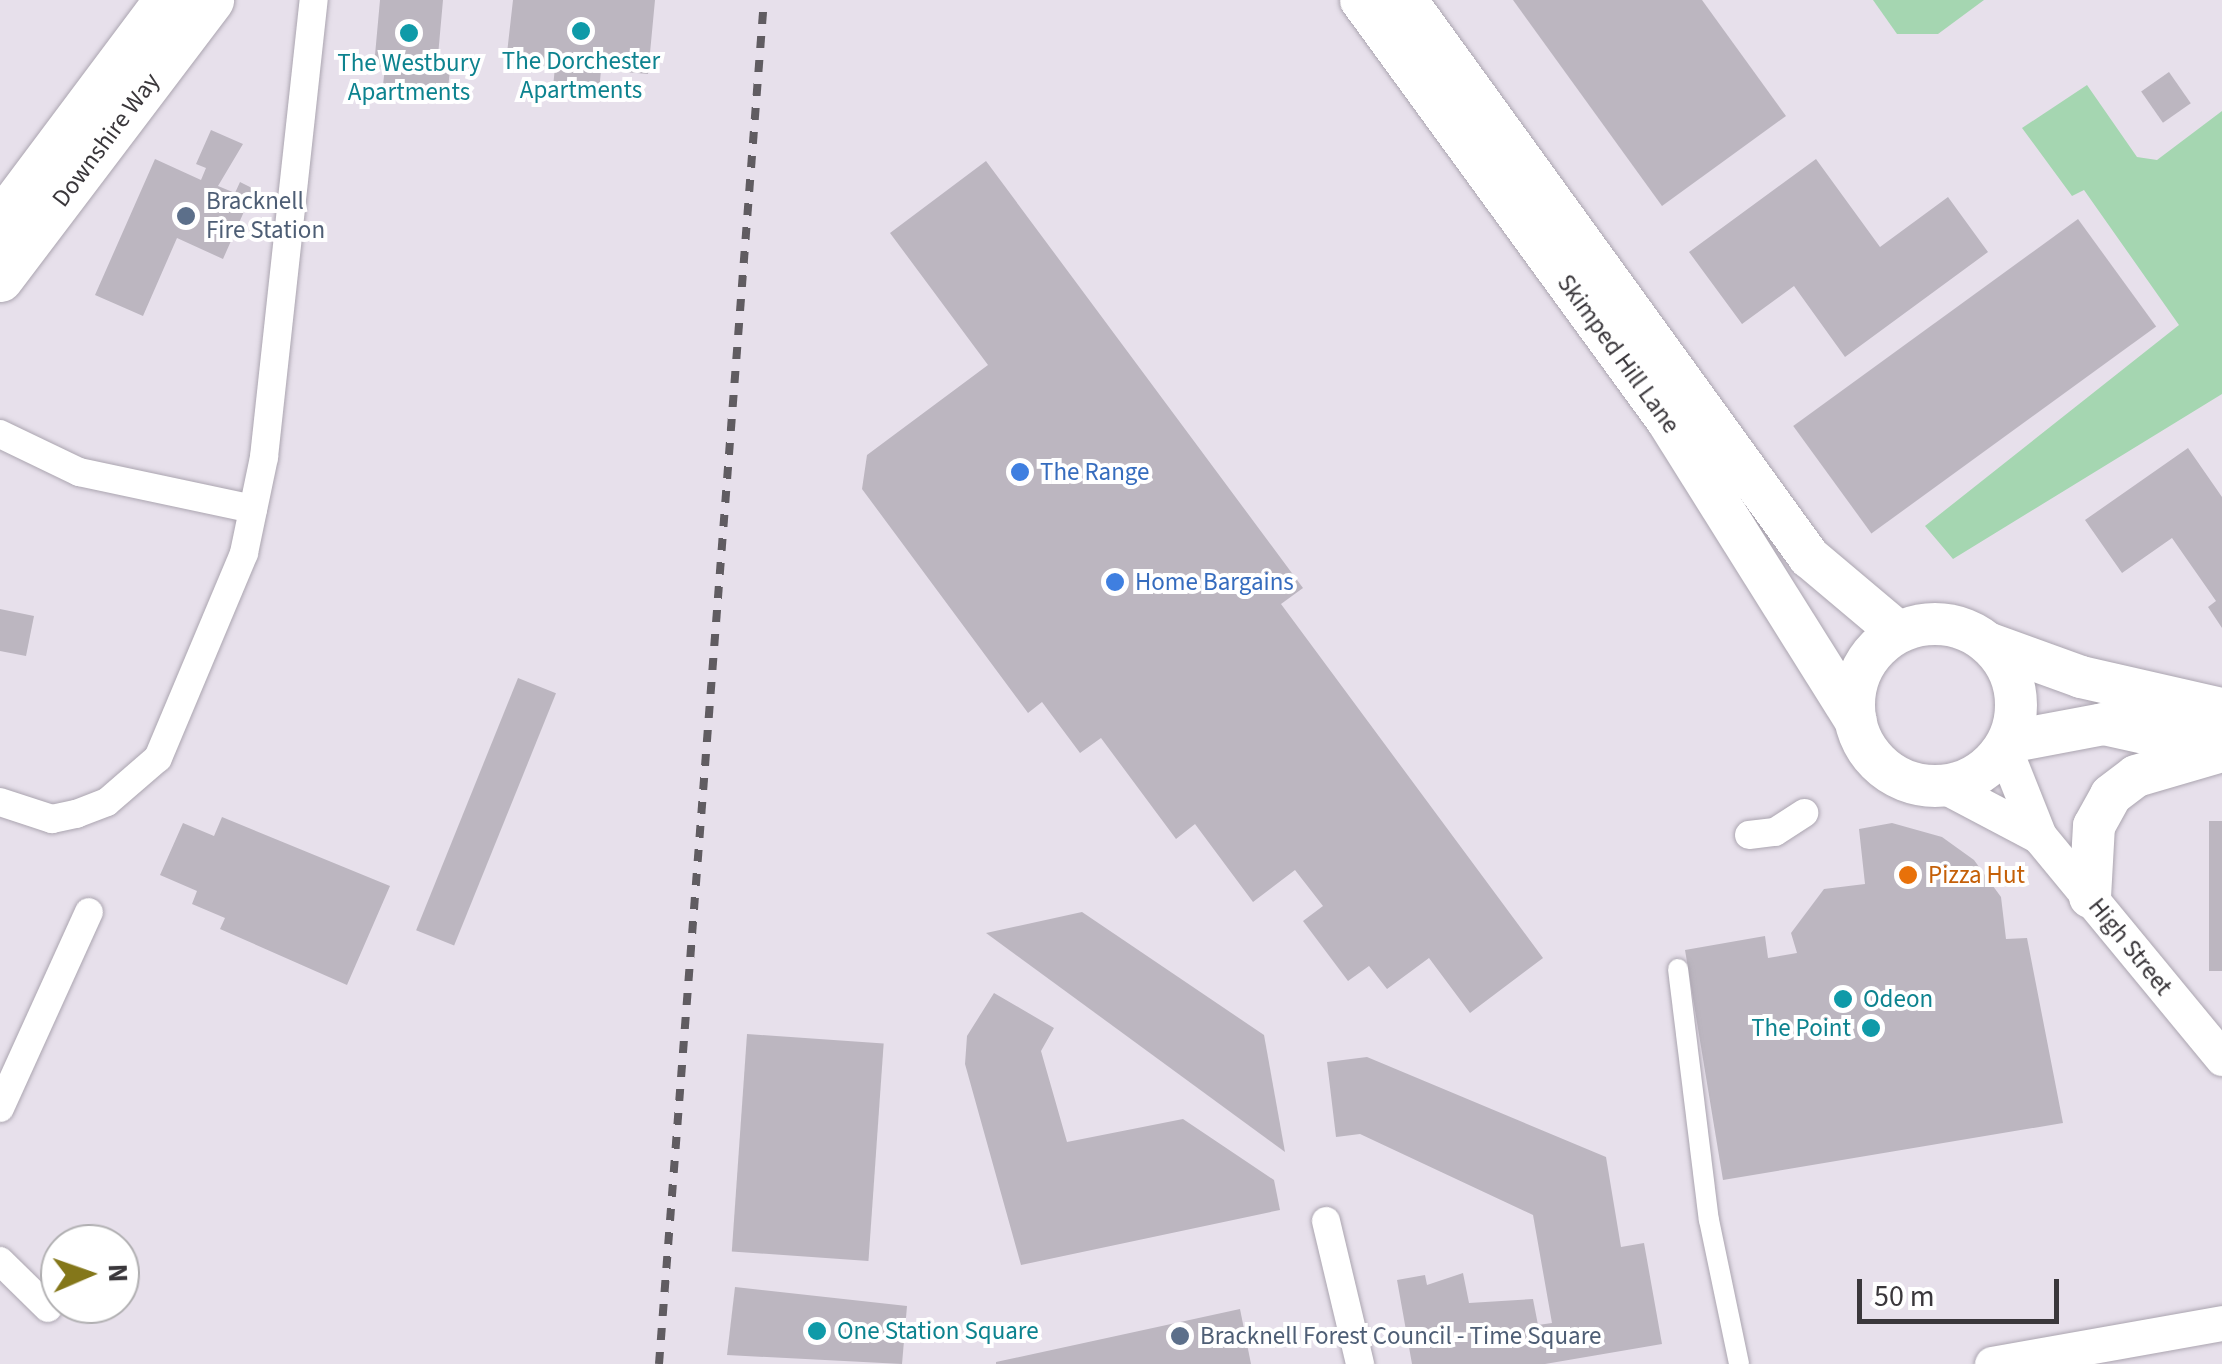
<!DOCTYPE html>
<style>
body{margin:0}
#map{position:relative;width:2222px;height:1364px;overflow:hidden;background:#e7e0eb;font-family:"Source Sans 3",sans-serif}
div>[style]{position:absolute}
.green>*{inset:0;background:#a5d6b1}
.building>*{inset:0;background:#bcb6c0;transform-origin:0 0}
.roads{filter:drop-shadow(0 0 2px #aba5b0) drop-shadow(0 0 2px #aba5b0)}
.pedestrian>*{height:20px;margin:-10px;padding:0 10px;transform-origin:10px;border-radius:10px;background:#fff}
.minor>*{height:28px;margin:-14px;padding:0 14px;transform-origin:14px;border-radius:14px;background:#fff}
.tertiary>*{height:35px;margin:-17.5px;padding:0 17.5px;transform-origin:17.5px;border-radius:17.5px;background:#fff}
.primary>*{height:42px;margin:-21px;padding:0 21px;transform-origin:21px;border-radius:21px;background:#fff}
.primary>.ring{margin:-21px;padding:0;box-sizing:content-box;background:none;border:42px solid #fff;border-radius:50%}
.trunk>*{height:45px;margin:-22.5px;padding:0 22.5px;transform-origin:22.5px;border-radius:22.5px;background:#fff}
.rail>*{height:8px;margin-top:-4px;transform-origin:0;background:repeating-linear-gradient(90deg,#605c61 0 12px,transparent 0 24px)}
.dots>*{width:28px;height:28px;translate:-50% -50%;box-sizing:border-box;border:5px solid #fff;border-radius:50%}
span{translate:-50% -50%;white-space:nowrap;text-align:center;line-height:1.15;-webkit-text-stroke:8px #fff;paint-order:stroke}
.culture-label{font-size:25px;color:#0d838f}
.left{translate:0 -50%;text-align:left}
.right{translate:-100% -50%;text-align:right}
.street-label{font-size:25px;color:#3a373b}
.service-label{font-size:25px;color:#4e5e75}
.shop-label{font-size:25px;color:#366cbe}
.food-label{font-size:25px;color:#c56008}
.north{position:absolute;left:40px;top:1224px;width:100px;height:100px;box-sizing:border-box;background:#fff;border:2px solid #b0afb1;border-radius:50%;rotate:88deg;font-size:28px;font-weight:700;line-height:40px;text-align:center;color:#3a373b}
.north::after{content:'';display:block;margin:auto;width:35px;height:45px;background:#84771a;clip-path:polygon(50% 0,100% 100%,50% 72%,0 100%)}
.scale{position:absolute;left:1857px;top:1279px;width:202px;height:45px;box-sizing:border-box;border:5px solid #3a373b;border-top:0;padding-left:12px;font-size:30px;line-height:35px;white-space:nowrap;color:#3a373b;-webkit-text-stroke:8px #fff;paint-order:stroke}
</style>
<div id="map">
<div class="green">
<i style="clip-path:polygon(1873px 0,1984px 0,1938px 34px,1897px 34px)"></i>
<i style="clip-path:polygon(2087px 85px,2137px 157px,2157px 160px,2222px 111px,2222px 394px,1953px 559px,1925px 526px,2179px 325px,2084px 190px,2072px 196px,2022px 128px)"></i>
</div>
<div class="building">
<i style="clip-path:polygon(380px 0,443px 0,437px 67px,450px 69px,447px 100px,382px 94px,385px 67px,374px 66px)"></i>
<i style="clip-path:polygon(513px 0,655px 0,648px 74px,601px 70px,599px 92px,553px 87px,555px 67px,506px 62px)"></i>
<i style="clip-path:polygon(1513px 0,1702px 0,1786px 116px,1662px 206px)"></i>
<i style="left:2169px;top:72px;width:38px;height:34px;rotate:55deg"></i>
<i style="clip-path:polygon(211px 130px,243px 144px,218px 186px,235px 193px,240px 182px,254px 189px,223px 259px,177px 238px,143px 316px,95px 295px,155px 159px,201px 180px,206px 168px,196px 164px)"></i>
<i style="clip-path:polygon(1816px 159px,1880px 247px,1948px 197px,1988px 252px,1845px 357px,1794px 286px,1742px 324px,1689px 252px)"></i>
<i style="clip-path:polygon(986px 161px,1303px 588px,1281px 604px,1543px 958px,1470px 1013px,1429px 958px,1387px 989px,1369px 966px,1348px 981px,1303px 921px,1323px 906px,1295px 870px,1253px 902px,1195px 824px,1176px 839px,1101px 738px,1080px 753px,1042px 702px,1028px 713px,862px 489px,867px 455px,988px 365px,890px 233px)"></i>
<i style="left:2078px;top:219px;width:133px;height:352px;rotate:54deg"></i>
<i style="clip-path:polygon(2188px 448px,2222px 497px,2222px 628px,2208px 607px,2216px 601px,2172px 538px,2122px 573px,2085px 520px)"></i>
<i style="clip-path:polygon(0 609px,34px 616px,26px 656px,0 651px)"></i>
<i style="left:518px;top:678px;width:41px;height:272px;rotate:22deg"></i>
<i style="clip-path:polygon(222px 817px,390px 886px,347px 985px,220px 929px,225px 918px,192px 904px,197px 891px,160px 875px,183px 823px,214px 836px)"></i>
<i style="left:2209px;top:821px;width:13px;height:150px"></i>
<i style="clip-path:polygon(1892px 823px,1942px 837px,1974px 860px,2001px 897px,2006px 939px,2027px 938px,2063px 1123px,1723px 1180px,1685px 950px,1765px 936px,1768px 958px,1797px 953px,1791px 933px,1824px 889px,1865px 884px,1859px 829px)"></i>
<i style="clip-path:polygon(1082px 912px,1264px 1035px,1285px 1152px,986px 933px)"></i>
<i style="clip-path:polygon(994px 993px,1054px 1028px,1041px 1051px,1067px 1142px,1183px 1119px,1274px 1180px,1280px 1210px,1021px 1265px,965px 1064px,967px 1036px)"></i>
<i style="left:747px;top:1034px;width:137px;height:218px;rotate:4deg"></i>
<i style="clip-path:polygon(1367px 1057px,1606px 1157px,1621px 1247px,1644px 1243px,1662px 1344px,1545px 1364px,1412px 1364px,1397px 1280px,1425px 1275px,1427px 1285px,1463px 1273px,1469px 1303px,1533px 1299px,1538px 1325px,1552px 1323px,1533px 1215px,1360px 1134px,1336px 1137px,1327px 1062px)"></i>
<i style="clip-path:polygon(735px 1287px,907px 1306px,902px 1364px,727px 1355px)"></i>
<i style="clip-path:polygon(1240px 1309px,1251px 1364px,996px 1364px,996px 1362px)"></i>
</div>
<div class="roads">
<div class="pedestrian">
<i style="left:1678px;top:969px;width:253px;rotate:83deg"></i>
<i style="left:1709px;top:1220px;width:147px;rotate:78.2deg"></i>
</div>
<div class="minor">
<i style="left:0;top:434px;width:88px;rotate:25.7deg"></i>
<i style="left:79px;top:472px;width:178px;rotate:12deg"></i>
<i style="left:0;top:802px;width:55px;rotate:18.1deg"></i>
<i style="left:52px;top:819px;width:25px;rotate:-12deg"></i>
<i style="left:76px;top:814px;width:33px;rotate:-21deg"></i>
<i style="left:107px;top:802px;width:67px;rotate:-40.8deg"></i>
<i style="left:158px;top:758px;width:222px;rotate:-67.2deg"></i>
<i style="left:244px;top:553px;width:98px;rotate:-78.2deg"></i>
<i style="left:264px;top:457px;width:460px;rotate:-83.8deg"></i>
<i style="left:1749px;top:835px;width:26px;rotate:-7deg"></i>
<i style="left:1775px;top:832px;width:35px;rotate:-33deg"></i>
<i style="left:0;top:1108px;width:215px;rotate:-65.6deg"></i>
<i style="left:1326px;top:1221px;width:147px;rotate:76.6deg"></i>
<i style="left:0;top:1261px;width:67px;rotate:44.4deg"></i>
</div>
<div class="tertiary">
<i style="left:2004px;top:748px;width:95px;rotate:68.3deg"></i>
<i style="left:2039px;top:836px;width:288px;rotate:50.5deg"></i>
<i style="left:1944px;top:786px;width:107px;rotate:27.8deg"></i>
<i style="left:1992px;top:1364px;width:234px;rotate:-10.1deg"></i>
</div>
<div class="primary">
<i style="left:1361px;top:0;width:520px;rotate:53.92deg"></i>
<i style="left:1667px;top:420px;width:355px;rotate:57.9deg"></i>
<i style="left:1406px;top:0;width:688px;rotate:54.11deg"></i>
<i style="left:1809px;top:557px;width:116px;rotate:40.1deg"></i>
<i class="ring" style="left:1854px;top:624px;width:120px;height:120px"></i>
<i style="left:1990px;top:644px;width:97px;rotate:19.9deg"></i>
<i style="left:2081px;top:677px;width:145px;rotate:12.8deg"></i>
<i style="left:2008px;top:742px;width:98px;rotate:-10.6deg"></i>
<i style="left:2104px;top:724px;width:111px;rotate:12.5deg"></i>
<i style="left:2090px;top:897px;width:71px;rotate:-86.8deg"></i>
<i style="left:2094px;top:826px;width:35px;rotate:-61deg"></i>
<i style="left:2111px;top:795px;width:31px;rotate:-37deg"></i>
<i style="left:2136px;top:776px;width:90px;rotate:-16.2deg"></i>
</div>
<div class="trunk">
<i style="left:0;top:222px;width:277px;rotate:-53.2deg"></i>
<i style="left:0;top:279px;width:350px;rotate:-52.9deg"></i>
</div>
</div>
<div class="rail">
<i style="left:659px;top:1364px;width:1368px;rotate:-85.6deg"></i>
</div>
<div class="dots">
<i style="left:581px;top:31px;background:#0f9aa8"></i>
<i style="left:409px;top:33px;background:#0f9aa8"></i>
<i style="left:186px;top:216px;background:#5c6f8a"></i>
<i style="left:1020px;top:472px;background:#3f7fe0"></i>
<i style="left:1115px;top:582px;background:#3f7fe0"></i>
<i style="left:1908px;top:875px;background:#e8710a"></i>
<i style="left:1843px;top:999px;background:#0f9aa8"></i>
<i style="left:1871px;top:1028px;background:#0f9aa8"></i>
<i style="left:817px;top:1331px;background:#0f9aa8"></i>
<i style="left:1180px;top:1336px;background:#5c6f8a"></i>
</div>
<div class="culture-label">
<span style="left:581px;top:76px">The Dorchester<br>Apartments</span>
<span style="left:409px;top:78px">The Westbury<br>Apartments</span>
<span class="left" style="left:1863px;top:999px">Odeon</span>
<span class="right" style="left:1851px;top:1028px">The Point</span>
<span class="left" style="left:837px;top:1331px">One Station Square</span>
</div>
<div class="street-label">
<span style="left:106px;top:140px;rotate:-53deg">Downshire Way</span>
<span style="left:1618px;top:354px;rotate:54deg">Skimped Hill Lane</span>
<span style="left:2130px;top:947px;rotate:51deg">High Street</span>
</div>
<div class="service-label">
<span class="left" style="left:206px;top:216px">Bracknell<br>Fire Station</span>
<span class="left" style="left:1200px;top:1336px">Bracknell Forest Council - Time Square</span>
</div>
<div class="shop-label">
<span class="left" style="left:1040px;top:472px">The Range</span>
<span class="left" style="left:1135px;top:582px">Home Bargains</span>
</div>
<div class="food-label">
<span class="left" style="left:1928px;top:875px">Pizza Hut</span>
</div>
<div class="north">N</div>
<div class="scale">50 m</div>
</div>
